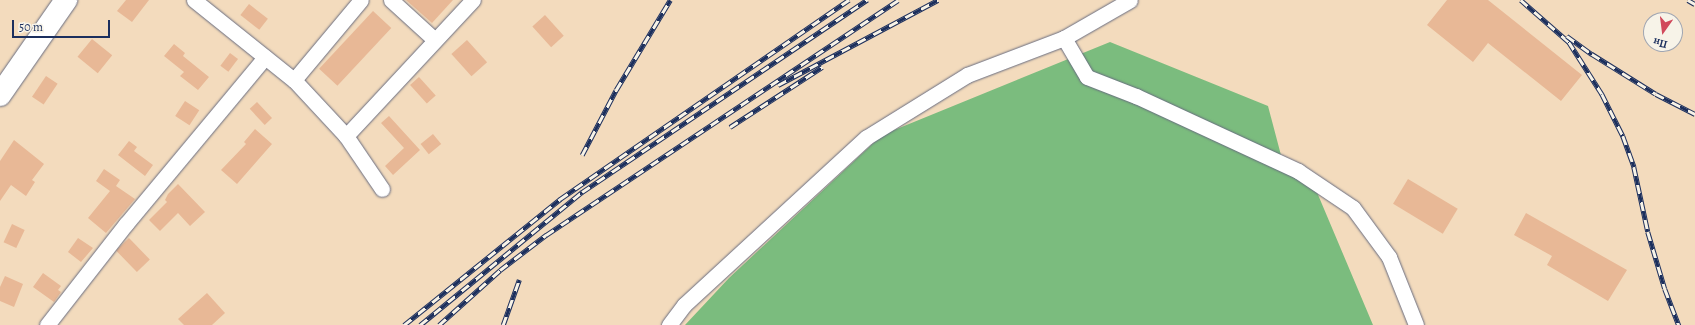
<!DOCTYPE html>
<meta charset="utf-8">
<style>
body{margin:0}
#map{position:relative;width:1695px;height:325px;overflow:hidden;background:#f3dbbd;font-family:Alegreya,serif}
div>[style]{position:absolute}
.forest>*{inset:0;background:#7bbc7e}
.building>*{inset:0;background:#e8b896;transform-origin:0 0}
.roads{filter:drop-shadow(0 0 1px #676b7f) drop-shadow(0 0 1px #676b7f)}
.minor>*{height:15px;margin:-7.5px;padding:0 7.5px;transform-origin:7.5px;border-radius:7.5px;background:#fff}
.highway>*{height:22px;margin:-11px;padding:0 11px;transform-origin:11px;border-radius:11px;background:#fff}
.rail>*{height:4.5px;margin-top:-2.25px;transform-origin:0;background:repeating-linear-gradient(90deg,#f7f3e8 0 9px,#1b2f5e 0 18px);box-sizing:border-box;border-block:1px solid #1b2f5e}
span{translate:-50% -50%;white-space:nowrap;text-align:center;line-height:1.15;-webkit-text-stroke:3.5px #f7f3e8;paint-order:stroke}
.north{position:absolute;left:1643px;top:12px;width:40px;height:40px;box-sizing:border-box;background:#f7f3e8;border:1px solid #9fa5b1;border-radius:50%;rotate:194deg;font-size:11px;font-weight:700;line-height:16px;text-align:center;color:#1b2f5e}
.north::after{content:'';display:block;margin:auto;width:14px;height:18px;background:#d1495b;clip-path:polygon(50% 0,100% 100%,50% 72%,0 100%)}
.scale{position:absolute;left:12px;top:20px;width:98px;height:18px;box-sizing:border-box;border:2px solid #1b2f5e;border-top:0;padding-left:5px;font-size:12px;line-height:14px;white-space:nowrap;color:#1b2f5e;-webkit-text-stroke:3px #f7f3e8;paint-order:stroke}
</style>
<div id="map">
<div class="forest">
<i style="clip-path:polygon(1110px 42px,1268px 106px,1282px 159px,1308px 171px,1373px 325px,685px 325px,729px 278px,882px 135px)"></i>
</div>
<div class="building">
<i style="clip-path:polygon(126px 0,149px 0,132px 22px,117px 11px)"></i>
<i style="clip-path:polygon(406px 0,453px 0,432px 23px)"></i>
<i style="clip-path:polygon(1447px 0,1488px 0,1582px 75px,1561px 101px,1488px 43px,1473px 62px,1427px 25px)"></i>
<i style="left:249px;top:4px;width:24px;height:14px;rotate:38deg"></i>
<i style="left:373px;top:11px;width:25px;height:79px;rotate:43deg"></i>
<i style="left:545px;top:15px;width:28px;height:17px;rotate:48deg"></i>
<i style="left:92px;top:39px;width:26px;height:23px;rotate:39deg"></i>
<i style="left:467px;top:40px;width:30px;height:21px;rotate:48deg"></i>
<i style="clip-path:polygon(174px 44px,185px 53px,183px 56px,209px 77px,198px 90px,180px 76px,184px 72px,164px 56px)"></i>
<i style="left:230px;top:53px;width:10px;height:16px;rotate:37deg"></i>
<i style="left:46px;top:76px;width:14px;height:25px;rotate:34deg"></i>
<i style="left:419px;top:77px;width:25px;height:12px;rotate:48deg"></i>
<i style="left:185px;top:101px;width:17px;height:18px;rotate:33deg"></i>
<i style="left:257px;top:102px;width:22px;height:10px;rotate:47deg"></i>
<i style="clip-path:polygon(389px 116px,420px 150px,393px 175px,385px 166px,404px 148px,381px 123px)"></i>
<i style="clip-path:polygon(255px 129px,272px 144px,237px 184px,221px 170px,246px 144px,244px 142px)"></i>
<i style="left:433px;top:134px;width:13px;height:16px;rotate:51deg"></i>
<i style="clip-path:polygon(14px 140px,44px 164px,32px 180px,35px 182px,26px 196px,11px 185px,0 201px,0 161px)"></i>
<i style="clip-path:polygon(129px 141px,137px 147px,134px 151px,153px 165px,145px 176px,118px 155px)"></i>
<i style="clip-path:polygon(104px 169px,120px 180px,116px 186px,135px 199px,106px 233px,88px 218px,110px 191px,96px 181px)"></i>
<i style="left:1408px;top:179px;width:58px;height:29px;rotate:31deg"></i>
<i style="clip-path:polygon(178px 184px,205px 212px,190px 226px,178px 213px,160px 231px,149px 220px,167px 202px,165px 200px,168px 194px)"></i>
<i style="clip-path:polygon(1526px 213px,1627px 270px,1608px 301px,1547px 265px,1552px 256px,1514px 235px)"></i>
<i style="left:12px;top:224px;width:14px;height:20px;rotate:25deg"></i>
<i style="clip-path:polygon(78px 238px,93px 248px,81px 262px,68px 252px)"></i>
<i style="left:129px;top:238px;width:30px;height:18px;rotate:46deg"></i>
<i style="clip-path:polygon(43px 273px,61px 286px,58px 290px,61px 292px,54px 302px,33px 287px)"></i>
<i style="clip-path:polygon(5px 276px,23px 284px,14px 307px,0 301px,0 287px)"></i>
<i style="clip-path:polygon(207px 293px,225px 313px,212px 325px,184px 325px,178px 319px)"></i>
</div>
<div class="roads">
<div class="minor">
<i style="left:194px;top:0;width:128px;rotate:38.7deg"></i>
<i style="left:294px;top:80px;width:76px;rotate:47.1deg"></i>
<i style="left:346px;top:136px;width:64px;rotate:55.8deg"></i>
<i style="left:391px;top:0;width:59px;rotate:42.3deg"></i>
<i style="left:1064px;top:38px;width:45px;rotate:59.5deg"></i>
<i style="left:1087px;top:77px;width:53px;rotate:21.2deg"></i>
<i style="left:1136px;top:96px;width:179px;rotate:24.8deg"></i>
<i style="left:1298px;top:171px;width:66px;rotate:33.9deg"></i>
<i style="left:1353px;top:208px;width:61px;rotate:53.7deg"></i>
<i style="left:1389px;top:257px;width:73px;rotate:68.3deg"></i>
<i style="left:294px;top:80px;width:104px;rotate:-50.1deg"></i>
<i style="left:346px;top:136px;width:186px;rotate:-47deg"></i>
<i style="left:47px;top:325px;width:128px;rotate:-52deg"></i>
<i style="left:126px;top:224px;width:217px;rotate:-50.2deg"></i>
<i style="left:669px;top:325px;width:25px;rotate:-53deg"></i>
<i style="left:684px;top:305px;width:248px;rotate:-42.6deg"></i>
<i style="left:867px;top:137px;width:118px;rotate:-31.8deg"></i>
<i style="left:967px;top:75px;width:104px;rotate:-20.9deg"></i>
<i style="left:1064px;top:38px;width:76px;rotate:-29.9deg"></i>
</div>
<div class="highway">
<i style="left:0;top:95px;width:116px;rotate:-55.2deg"></i>
</div>
</div>
<div class="rail">
<i style="left:1521px;top:0;width:64px;rotate:41.2deg"></i>
<i style="left:1569px;top:42px;width:62px;rotate:57.6deg"></i>
<i style="left:1602px;top:94px;width:47px;rotate:63.4deg"></i>
<i style="left:1623px;top:136px;width:33px;rotate:70deg"></i>
<i style="left:1634px;top:167px;width:66px;rotate:77.8deg"></i>
<i style="left:1648px;top:232px;width:59px;rotate:73.4deg"></i>
<i style="left:1665px;top:289px;width:39px;rotate:69deg"></i>
<i style="left:1688px;top:0;width:8px;rotate:30deg"></i>
<i style="left:1567px;top:36px;width:31px;rotate:36deg"></i>
<i style="left:1592px;top:54px;width:75px;rotate:32deg"></i>
<i style="left:1656px;top:94px;width:44px;rotate:27.1deg"></i>
<i style="left:778px;top:85px;width:181px;rotate:-28deg"></i>
<i style="left:730px;top:127px;width:110px;rotate:-33.1deg"></i>
<i style="left:582px;top:155px;width:73px;rotate:-62.4deg"></i>
<i style="left:616px;top:90px;width:105px;rotate:-59deg"></i>
<i style="left:404px;top:325px;width:201px;rotate:-38.9deg"></i>
<i style="left:560px;top:199px;width:351px;rotate:-34.6deg"></i>
<i style="left:420px;top:325px;width:210px;rotate:-39.4deg"></i>
<i style="left:582px;top:192px;width:344px;rotate:-34deg"></i>
<i style="left:439px;top:325px;width:82px;rotate:-42deg"></i>
<i style="left:500px;top:270px;width:58px;rotate:-37.3deg"></i>
<i style="left:546px;top:235px;width:423px;rotate:-33.7deg"></i>
<i style="left:503px;top:325px;width:48px;rotate:-70.4deg"></i>
</div>
<div class="north">Пн</div>
<div class="scale">50 m</div>
</div>
